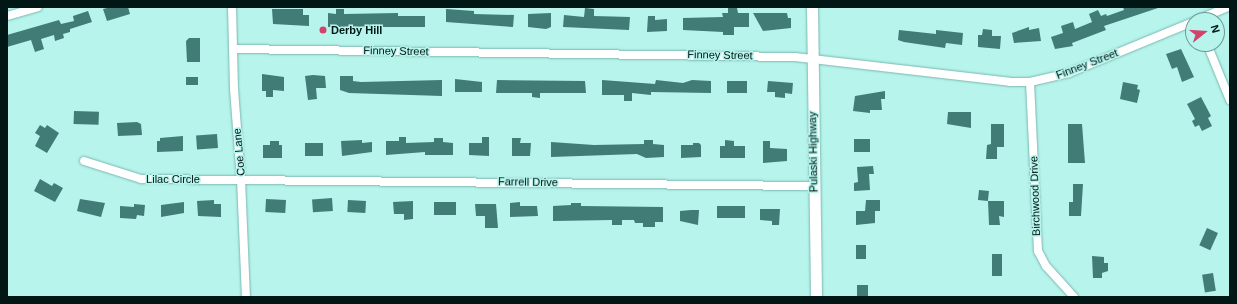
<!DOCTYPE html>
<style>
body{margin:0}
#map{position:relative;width:1237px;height:304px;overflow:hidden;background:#b6f4ec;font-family:Arial,sans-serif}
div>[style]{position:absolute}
.building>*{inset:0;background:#417c76;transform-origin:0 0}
.roads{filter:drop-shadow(0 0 1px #7bb7b0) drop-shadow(0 0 1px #7bb7b0)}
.minor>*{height:8px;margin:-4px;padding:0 4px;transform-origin:4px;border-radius:4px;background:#fff}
.major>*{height:11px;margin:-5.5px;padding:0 5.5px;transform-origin:5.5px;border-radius:5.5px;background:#fff}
.dots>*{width:11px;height:11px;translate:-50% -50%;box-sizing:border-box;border:2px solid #b6f4ec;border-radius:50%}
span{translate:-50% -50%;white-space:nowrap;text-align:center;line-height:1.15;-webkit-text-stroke:3px #b6f4ec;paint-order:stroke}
.poi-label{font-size:11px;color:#001715;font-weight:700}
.left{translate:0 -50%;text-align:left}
.street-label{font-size:11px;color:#001715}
.frame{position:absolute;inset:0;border:8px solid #001715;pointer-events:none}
.north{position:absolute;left:1185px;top:12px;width:40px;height:40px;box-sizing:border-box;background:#b6f4ec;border:1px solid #6d9c96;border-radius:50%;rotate:73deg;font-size:11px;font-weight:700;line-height:16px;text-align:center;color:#001715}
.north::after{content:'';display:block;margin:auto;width:14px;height:18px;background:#d2436c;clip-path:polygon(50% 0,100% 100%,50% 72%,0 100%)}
</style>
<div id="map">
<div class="building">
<i style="clip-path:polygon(111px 7px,128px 7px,130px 14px,107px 21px,103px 9px)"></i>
<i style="clip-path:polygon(1123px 7px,1158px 8px,1104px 26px,1106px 30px,1072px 43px,1073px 46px,1055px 49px,1051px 37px,1063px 33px,1061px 26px,1073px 22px,1075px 29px,1092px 22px,1089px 14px,1098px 10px,1101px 16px,1106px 14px,1107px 16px,1124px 10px)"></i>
<i style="clip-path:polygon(585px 8px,594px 9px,594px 16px,630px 17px,629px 30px,563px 27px,564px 15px,584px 17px)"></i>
<i style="clip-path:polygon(728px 8px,737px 8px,738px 13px,749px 13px,749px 27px,734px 27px,734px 35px,723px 35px,723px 32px,683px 30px,683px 18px,723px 17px,722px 13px,728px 13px)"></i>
<i style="clip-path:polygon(272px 9px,303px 9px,303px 15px,309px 15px,309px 26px,273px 24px)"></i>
<i style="clip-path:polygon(336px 9px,344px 9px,344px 14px,398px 13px,398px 16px,425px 16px,425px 27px,328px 27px,328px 13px,336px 14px)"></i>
<i style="clip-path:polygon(446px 9px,474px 11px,474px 14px,514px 15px,513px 27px,446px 22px)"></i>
<i style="clip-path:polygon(88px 11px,92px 22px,70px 29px,70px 32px,63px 34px,64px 38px,55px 41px,54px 35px,41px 39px,44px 49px,35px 52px,31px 40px,7px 47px,7px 35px,59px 20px,61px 24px,74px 21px,73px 16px)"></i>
<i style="clip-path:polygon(551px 13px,551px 27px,546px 29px,528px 27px,528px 14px)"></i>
<i style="clip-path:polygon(753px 13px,787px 13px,788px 18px,791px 18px,791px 28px,763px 31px)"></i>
<i style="clip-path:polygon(648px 16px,655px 16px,655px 20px,667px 19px,667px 31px,647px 32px)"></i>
<i style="clip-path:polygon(1029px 27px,1029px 30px,1039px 28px,1041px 41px,1014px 43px,1012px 33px)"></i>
<i style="clip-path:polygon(983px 29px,992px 30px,992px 36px,1001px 36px,1000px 49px,978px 47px,978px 35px,982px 35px)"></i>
<i style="clip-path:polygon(899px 30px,936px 34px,936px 30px,963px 33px,962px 45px,946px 43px,945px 48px,904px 42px,898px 40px)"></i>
<i style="clip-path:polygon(189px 38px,200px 38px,200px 62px,187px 62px,186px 41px)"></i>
<i style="clip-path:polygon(1181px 49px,1194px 77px,1182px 82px,1177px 67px,1172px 69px,1166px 54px)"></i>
<i style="clip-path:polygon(262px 74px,284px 77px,284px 91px,273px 90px,273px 97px,266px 97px,266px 91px,262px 91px)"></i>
<i style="clip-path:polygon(313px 75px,325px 76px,326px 88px,316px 88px,317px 99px,308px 100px,305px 76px)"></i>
<i style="clip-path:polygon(340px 76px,353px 76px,353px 81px,361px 82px,442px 80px,442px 96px,349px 93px,340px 90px)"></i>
<i style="left:186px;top:77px;width:12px;height:8px"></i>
<i style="clip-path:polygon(455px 79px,482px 82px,482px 92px,455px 92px)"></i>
<i style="clip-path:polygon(497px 80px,585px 81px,586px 93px,540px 93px,540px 98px,532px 97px,532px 93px,496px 93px)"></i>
<i style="clip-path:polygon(602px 80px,655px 84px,656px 80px,683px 83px,692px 80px,711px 81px,711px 93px,651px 92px,651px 95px,632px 93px,632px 101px,624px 101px,624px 95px,602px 95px)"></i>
<i style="left:727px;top:81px;width:20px;height:12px"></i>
<i style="clip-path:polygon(768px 81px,793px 83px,792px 94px,785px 93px,785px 98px,775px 97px,775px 92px,767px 92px)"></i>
<i style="clip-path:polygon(1123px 82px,1138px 85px,1137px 89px,1140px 90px,1137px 103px,1120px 99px)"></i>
<i style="clip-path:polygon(885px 91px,885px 99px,881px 99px,882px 110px,870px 110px,870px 113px,853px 111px,855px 96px)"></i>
<i style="clip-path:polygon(1201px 97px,1211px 116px,1208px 118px,1212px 126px,1202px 131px,1199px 125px,1195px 127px,1192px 121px,1195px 119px,1187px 104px)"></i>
<i style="left:74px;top:111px;width:25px;height:13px;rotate:2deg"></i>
<i style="clip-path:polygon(948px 112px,971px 112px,971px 128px,947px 124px)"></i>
<i style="clip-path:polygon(137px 122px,141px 124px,142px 135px,118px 136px,117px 123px)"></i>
<i style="clip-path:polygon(991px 124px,1004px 124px,1004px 147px,997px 147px,997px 159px,986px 159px,987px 145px,991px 144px)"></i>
<i style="clip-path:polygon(1068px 124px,1082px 124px,1085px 163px,1068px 163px)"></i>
<i style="clip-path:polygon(40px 125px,45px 128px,47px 125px,59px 133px,47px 153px,35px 146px,40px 136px,35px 133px)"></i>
<i style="left:217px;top:134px;width:14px;height:21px;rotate:86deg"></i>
<i style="clip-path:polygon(183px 136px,183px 151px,157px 152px,157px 141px,160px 141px,160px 138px)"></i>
<i style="clip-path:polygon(399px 137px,406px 137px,406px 143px,434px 142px,434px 138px,443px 138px,443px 142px,453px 143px,453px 155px,425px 155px,425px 152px,386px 155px,386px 141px,399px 141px)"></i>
<i style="clip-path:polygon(482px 137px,489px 137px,489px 156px,469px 155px,469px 143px,482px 143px)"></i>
<i style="clip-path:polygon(512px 138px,521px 138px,520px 143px,531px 143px,530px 156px,512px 156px)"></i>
<i style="left:870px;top:139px;width:13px;height:16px;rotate:90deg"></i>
<i style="clip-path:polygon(362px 140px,362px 143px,372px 142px,372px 152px,342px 156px,341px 141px)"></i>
<i style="clip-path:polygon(644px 140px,653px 140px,653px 144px,664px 145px,664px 157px,646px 158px,637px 154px,551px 157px,551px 142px,594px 145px,644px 144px)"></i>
<i style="clip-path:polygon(725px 140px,734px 141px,734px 146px,745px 146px,745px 158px,720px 158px,720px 146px,725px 146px)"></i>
<i style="clip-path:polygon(270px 141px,279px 141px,279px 145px,282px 145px,282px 158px,263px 158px,263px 145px,270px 145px)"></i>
<i style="clip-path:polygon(763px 141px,770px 141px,770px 148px,787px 149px,787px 161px,763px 163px)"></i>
<i style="left:305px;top:143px;width:18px;height:13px"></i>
<i style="clip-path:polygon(693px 143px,699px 143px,701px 145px,701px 157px,681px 158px,681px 145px,693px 145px)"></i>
<i style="clip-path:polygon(873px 166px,874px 174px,869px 174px,870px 190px,854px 191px,854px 183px,858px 182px,857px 167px)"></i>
<i style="clip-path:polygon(40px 179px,52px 186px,54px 183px,63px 188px,55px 202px,34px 191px)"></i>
<i style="clip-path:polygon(1073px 184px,1083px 184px,1081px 216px,1069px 216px,1069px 202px,1073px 202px)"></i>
<i style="left:979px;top:190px;width:10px;height:10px;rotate:6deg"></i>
<i style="left:332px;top:198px;width:13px;height:20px;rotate:86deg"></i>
<i style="clip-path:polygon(80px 199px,105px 203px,101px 217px,77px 211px)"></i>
<i style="left:266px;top:199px;width:20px;height:13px;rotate:3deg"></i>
<i style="clip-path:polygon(214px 200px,214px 204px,221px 204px,221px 217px,198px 216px,197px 201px)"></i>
<i style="left:348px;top:200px;width:18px;height:12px;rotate:3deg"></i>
<i style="clip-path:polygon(866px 200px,880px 200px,880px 211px,875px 211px,875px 223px,856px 225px,856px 211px,865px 211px)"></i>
<i style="clip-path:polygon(413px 201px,413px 219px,404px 220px,404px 214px,394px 214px,393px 202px)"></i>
<i style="clip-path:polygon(988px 201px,1004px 201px,1004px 217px,999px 216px,1000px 225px,989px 225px)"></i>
<i style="clip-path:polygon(184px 202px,184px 213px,161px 217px,161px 205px)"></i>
<i style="left:456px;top:202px;width:13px;height:22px;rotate:90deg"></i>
<i style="clip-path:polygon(520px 202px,520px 206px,537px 206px,538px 216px,510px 217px,510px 203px)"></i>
<i style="clip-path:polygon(571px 203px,581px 203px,581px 206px,663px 207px,663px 222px,655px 222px,655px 227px,643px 227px,643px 223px,635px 223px,634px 220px,622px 220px,622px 225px,612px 225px,612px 220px,553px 221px,553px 206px,571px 205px)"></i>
<i style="clip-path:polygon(134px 204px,145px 205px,144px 216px,137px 215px,136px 219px,120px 218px,120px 206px,134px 207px)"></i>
<i style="clip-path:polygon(475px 204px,496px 204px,498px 228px,485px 228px,485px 216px,476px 216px)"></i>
<i style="left:717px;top:206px;width:28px;height:12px"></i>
<i style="clip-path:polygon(760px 209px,780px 209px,779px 225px,772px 225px,772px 221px,760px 220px)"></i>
<i style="clip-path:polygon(691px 210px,699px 210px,698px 225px,680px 221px,680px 211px)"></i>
<i style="left:1207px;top:228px;width:12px;height:19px;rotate:24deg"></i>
<i style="left:856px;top:245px;width:10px;height:14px"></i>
<i style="left:992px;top:254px;width:10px;height:22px"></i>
<i style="clip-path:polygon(1092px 256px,1104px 257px,1104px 263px,1108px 263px,1108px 271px,1102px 273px,1102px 278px,1093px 278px)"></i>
<i style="left:1213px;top:273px;width:18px;height:11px;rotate:81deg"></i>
<i style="left:857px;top:285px;width:11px;height:12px"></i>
</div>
<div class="roads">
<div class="minor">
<i style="left:232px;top:7px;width:82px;rotate:88.6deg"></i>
<i style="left:234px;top:89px;width:90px;rotate:85.6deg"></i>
<i style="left:241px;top:179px;width:118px;rotate:87.6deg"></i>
<i style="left:7px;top:16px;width:32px;rotate:-16deg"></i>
<i style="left:1197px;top:20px;width:34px;rotate:-23deg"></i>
<i style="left:1207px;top:44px;width:61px;rotate:67.7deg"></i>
<i style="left:234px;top:49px;width:561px;rotate:0.82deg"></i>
<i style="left:795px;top:57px;width:216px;rotate:6.6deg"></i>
<i style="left:1010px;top:82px;width:20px"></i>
<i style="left:1030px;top:82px;width:40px;rotate:-13deg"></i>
<i style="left:1069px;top:73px;width:134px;rotate:-22.4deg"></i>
<i style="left:1030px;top:82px;width:169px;rotate:87.3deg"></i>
<i style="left:1038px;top:251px;width:17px;rotate:62deg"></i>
<i style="left:1046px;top:266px;width:42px;rotate:47.9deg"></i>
<i style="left:84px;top:161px;width:60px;rotate:17.5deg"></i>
<i style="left:141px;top:179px;width:673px;rotate:0.6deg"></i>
</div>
<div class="major">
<i style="left:812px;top:7px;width:290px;rotate:89.2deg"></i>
</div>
</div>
<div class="dots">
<i style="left:323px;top:30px;background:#d2436c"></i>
</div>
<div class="poi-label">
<span class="left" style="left:331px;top:30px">Derby Hill</span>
</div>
<div class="street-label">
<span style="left:396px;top:51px;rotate:1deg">Finney Street</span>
<span style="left:720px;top:55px;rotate:1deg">Finney Street</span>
<span style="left:1087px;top:64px;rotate:-21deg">Finney Street</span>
<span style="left:239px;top:152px;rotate:-95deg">Coe Lane</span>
<span style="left:813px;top:152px;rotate:-91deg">Pulaski Highway</span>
<span style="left:173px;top:179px">Lilac Circle</span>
<span style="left:528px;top:182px;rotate:1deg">Farrell Drive</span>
<span style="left:1035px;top:196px;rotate:-92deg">Birchwood Drive</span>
</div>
<div class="frame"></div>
<div class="north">N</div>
</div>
